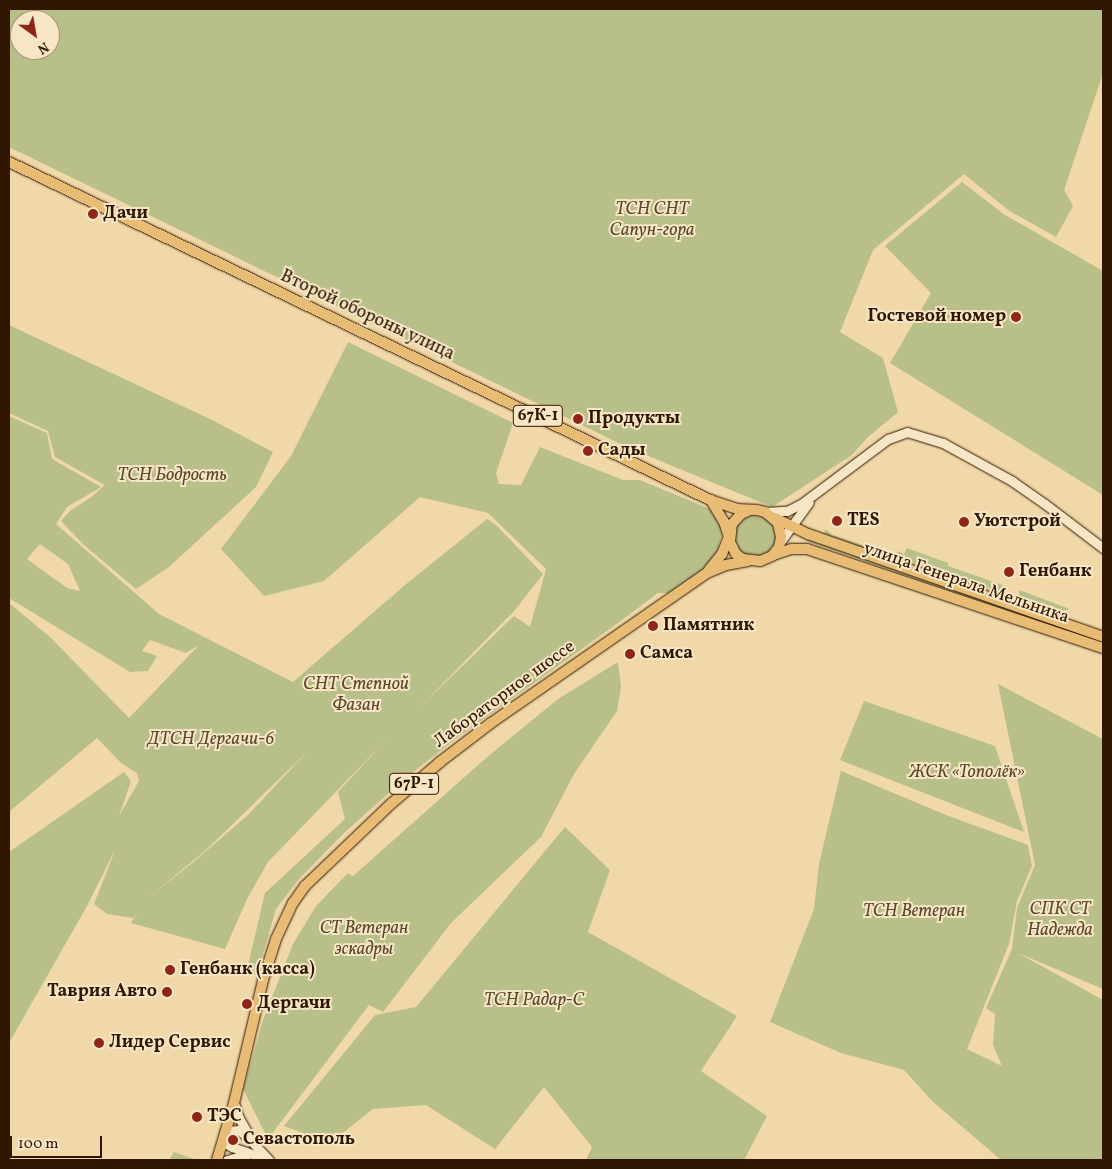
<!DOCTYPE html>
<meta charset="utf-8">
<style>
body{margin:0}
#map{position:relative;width:1112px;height:1169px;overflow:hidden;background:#f1d8a8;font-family:Vollkorn,serif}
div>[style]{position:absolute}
.green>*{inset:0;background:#b8bf89}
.roads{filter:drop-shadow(0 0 1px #311702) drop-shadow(0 0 1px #311702)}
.secondary>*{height:9px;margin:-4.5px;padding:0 4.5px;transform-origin:4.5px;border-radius:4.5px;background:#f6e6c6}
.primary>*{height:10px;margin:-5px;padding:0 5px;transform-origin:5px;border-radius:5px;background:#e8bc74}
.dots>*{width:14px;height:14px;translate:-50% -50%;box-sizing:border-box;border:2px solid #f6e6c6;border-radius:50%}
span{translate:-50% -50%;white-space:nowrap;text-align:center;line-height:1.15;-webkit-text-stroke:4px #f6e6c6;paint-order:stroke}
.shield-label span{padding:1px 4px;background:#f6e6c6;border:1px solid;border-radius:4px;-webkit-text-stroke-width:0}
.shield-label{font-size:16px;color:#311702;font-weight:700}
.park-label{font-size:18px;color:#5a492a;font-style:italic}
.poi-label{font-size:18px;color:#311702;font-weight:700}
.left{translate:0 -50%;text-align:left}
.right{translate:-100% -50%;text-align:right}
.street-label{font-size:18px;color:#311702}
.frame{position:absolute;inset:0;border:10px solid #311702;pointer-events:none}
.north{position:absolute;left:10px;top:10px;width:50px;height:50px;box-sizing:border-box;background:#f6e6c6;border:1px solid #a79378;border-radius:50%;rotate:148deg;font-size:14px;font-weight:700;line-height:20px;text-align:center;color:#311702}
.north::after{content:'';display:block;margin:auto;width:18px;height:22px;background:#8f2418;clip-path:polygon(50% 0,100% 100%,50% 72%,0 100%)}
.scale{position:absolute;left:10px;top:1136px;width:92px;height:22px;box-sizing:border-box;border:2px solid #311702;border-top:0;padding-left:6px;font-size:15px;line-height:18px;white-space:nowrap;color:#311702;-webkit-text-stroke:4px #f6e6c6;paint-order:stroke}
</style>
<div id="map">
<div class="green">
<i style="clip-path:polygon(evenodd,9px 9px,1103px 9px,1103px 73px,1064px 190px,1073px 206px,1056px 237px,1008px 210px,964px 174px,873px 250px,840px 332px,883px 358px,898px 412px,867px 438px,852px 455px,772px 507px,629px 448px,9px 147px,9px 9px,20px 20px,50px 20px,50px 50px,20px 50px,20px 20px)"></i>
<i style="clip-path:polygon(962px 182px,1005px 215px,1103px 271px,1103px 495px,890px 363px,931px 293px,885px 246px)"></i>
<i style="clip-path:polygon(9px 325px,210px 419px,273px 452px,256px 487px,169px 567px,136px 589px,84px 545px,61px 521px,71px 510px,90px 498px,105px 485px,55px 457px,48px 431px,9px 413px)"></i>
<i style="clip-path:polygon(evenodd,348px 342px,513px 423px,496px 473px,499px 484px,521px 485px,540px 447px,623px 480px,640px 480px,710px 509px,718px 520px,722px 533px,715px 560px,707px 568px,670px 593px,658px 593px,618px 623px,458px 737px,408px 776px,344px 833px,299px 879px,276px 909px,257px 975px,246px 974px,265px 893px,345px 819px,338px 792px,386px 740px,268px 862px,248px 897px,225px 949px,131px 923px,138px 912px,133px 918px,107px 914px,94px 904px,116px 848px,87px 906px,9px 1043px,9px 852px,124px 772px,131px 781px,119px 816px,139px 781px,137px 773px,121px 763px,97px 738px,9px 812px,9px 603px,51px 638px,129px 718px,199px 645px,186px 653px,150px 640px,142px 651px,157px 656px,148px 671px,130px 672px,9px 598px,9px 416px,47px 433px,52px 459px,101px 487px,67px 507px,56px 524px,159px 614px,293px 682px,405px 585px,487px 519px,497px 526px,543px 574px,515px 610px,419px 708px,514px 616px,530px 627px,546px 569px,488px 513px,420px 497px,324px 581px,264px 596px,221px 549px,291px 456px,348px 342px,40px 544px,68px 564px,80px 591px,67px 588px,27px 559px,40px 544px,348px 342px,307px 752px,248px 815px,191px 864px,150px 896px,205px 851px,307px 752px)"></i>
<i style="clip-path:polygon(753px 515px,767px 519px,772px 524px,777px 536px,773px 550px,761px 559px,739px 555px,732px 534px,740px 521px)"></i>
<i style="clip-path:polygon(826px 529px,832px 535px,865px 546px,866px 549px,864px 551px,822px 536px)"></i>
<i style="clip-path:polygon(808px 538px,1103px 639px,1103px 643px,807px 541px)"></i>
<i style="clip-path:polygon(907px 548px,948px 563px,948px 566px,1008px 587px,1001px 592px,896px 557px,898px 551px,904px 554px)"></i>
<i style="clip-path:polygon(1019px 590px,1070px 609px,1058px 612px,1022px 601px,1019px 598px)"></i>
<i style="clip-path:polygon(618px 662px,621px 687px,617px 711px,574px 774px,541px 837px,451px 923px,383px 1012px,369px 1005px,268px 1139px,243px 1089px,263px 1020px,293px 944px,316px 906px,348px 873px,353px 876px,486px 758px,558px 699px)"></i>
<i style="clip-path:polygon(998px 684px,1103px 739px,1103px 989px,1018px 953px,1103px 1000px,1103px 1160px,1001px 1160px,932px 1101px,904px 1070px,841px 1053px,770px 1022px,814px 909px,819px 864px,841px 771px,946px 815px,1028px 845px,1032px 866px,1017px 901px,1009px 944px,967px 1049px,1002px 1066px,993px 1045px,995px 1014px,986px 1008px,1012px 949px,1017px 908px,1035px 865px)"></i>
<i style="clip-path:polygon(864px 701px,995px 746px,1024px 832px,840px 760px)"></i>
<i style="clip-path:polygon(565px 827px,610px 870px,588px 932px,737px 1016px,701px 1071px,767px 1116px,744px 1160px,586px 1160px,592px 1147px,544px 1087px,495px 1149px,426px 1105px,373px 1109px,330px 1143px,284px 1126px,375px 1015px,416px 1007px)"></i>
<i style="clip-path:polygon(174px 1152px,196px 1160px,197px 1160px,169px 1160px)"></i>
</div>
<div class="roads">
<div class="secondary">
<i style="left:765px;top:512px;width:22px;rotate:-3deg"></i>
<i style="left:787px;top:511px;width:16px;rotate:-27deg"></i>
<i style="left:801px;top:504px;width:109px;rotate:-36.8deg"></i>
<i style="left:888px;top:439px;width:20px;rotate:-20deg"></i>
<i style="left:907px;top:432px;width:38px;rotate:17deg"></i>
<i style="left:943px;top:443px;width:79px;rotate:28.8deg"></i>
<i style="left:1012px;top:481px;width:40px;rotate:34.9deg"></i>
<i style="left:1045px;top:504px;width:73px;rotate:37.2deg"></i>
<i style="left:780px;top:542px;width:49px;rotate:-54.1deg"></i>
<i style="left:234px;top:1103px;width:16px;rotate:72deg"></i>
<i style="left:239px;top:1118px;width:30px;rotate:60deg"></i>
<i style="left:254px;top:1144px;width:22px;rotate:47deg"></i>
<i style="left:226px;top:1131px;width:13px;rotate:-4deg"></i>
<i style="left:239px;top:1130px;width:11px;rotate:41deg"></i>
<i style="left:223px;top:1142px;width:10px;rotate:29deg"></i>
<i style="left:232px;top:1147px;width:36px;rotate:19deg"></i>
<i style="left:227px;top:1160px;width:22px;rotate:-16deg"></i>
</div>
<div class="primary">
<i style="left:9px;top:162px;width:778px;rotate:25.74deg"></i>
<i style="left:710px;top:500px;width:28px;rotate:18deg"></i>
<i style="left:737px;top:509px;width:20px;rotate:3deg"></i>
<i style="left:757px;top:510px;width:8px;rotate:14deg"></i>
<i style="left:765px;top:512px;width:17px;rotate:40deg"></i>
<i style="left:778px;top:523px;width:14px;rotate:78deg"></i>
<i style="left:781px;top:537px;width:10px;rotate:101deg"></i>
<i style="left:779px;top:547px;width:11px;rotate:128deg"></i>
<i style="left:772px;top:556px;width:13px;rotate:157deg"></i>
<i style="left:760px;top:561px;width:17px;rotate:-173deg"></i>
<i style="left:743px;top:559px;width:9px;rotate:-144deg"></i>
<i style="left:736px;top:554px;width:13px;rotate:-117deg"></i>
<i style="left:730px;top:542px;width:18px;rotate:-84deg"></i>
<i style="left:732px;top:524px;width:13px;rotate:-48deg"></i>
<i style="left:741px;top:514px;width:10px;rotate:-24deg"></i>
<i style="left:775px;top:518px;width:37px;rotate:26deg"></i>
<i style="left:808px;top:534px;width:312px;rotate:19.2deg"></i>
<i style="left:773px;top:555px;width:20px;rotate:-18deg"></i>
<i style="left:792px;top:549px;width:15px"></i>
<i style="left:807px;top:549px;width:312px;rotate:18.5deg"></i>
<i style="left:709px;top:570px;width:21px;rotate:-51deg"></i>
<i style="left:722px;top:554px;width:18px;rotate:-68deg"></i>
<i style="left:729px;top:537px;width:16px;rotate:-108deg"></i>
<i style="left:724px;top:522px;width:26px;rotate:-121deg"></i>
<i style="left:217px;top:1160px;width:59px;rotate:-73.4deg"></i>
<i style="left:234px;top:1103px;width:126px;rotate:-76.7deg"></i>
<i style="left:263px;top:980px;width:43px;rotate:-72.4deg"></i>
<i style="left:276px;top:939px;width:40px;rotate:-65deg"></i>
<i style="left:293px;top:903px;width:21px;rotate:-55deg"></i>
<i style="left:305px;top:886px;width:120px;rotate:-43.7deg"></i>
<i style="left:392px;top:803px;width:63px;rotate:-40.5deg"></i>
<i style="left:440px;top:762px;width:64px;rotate:-37.4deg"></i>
<i style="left:491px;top:723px;width:263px;rotate:-34.8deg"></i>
<i style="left:707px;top:573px;width:21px;rotate:-23deg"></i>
<i style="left:726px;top:565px;width:22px;rotate:-10deg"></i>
</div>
</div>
<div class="dots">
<i style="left:93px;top:214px;background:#8f2418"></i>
<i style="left:1016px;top:317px;background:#8f2418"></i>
<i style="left:578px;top:419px;background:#8f2418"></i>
<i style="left:588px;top:451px;background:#8f2418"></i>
<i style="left:837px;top:521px;background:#8f2418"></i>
<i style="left:964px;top:522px;background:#8f2418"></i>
<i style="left:1009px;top:572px;background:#8f2418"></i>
<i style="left:653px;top:626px;background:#8f2418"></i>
<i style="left:630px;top:654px;background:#8f2418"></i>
<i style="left:170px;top:970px;background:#8f2418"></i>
<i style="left:167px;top:992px;background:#8f2418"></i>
<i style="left:247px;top:1004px;background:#8f2418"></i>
<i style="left:99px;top:1043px;background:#8f2418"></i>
<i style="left:197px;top:1117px;background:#8f2418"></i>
<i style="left:233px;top:1140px;background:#8f2418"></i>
</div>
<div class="shield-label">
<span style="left:538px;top:416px">67К-1</span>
<span style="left:414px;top:784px">67Р-1</span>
</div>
<div class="park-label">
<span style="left:652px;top:221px">ТСН СНТ<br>Сапун-гора</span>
<span style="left:172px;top:476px">ТСН Бодрость</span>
<span style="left:356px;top:696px">СНТ Степной<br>Фазан</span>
<span style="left:211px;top:740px">ДТСН Дергачи-6</span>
<span style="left:967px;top:773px">ЖСК «Тополёк»</span>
<span style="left:1060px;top:921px">СПК СТ<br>Надежда</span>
<span style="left:914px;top:912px">ТСН Ветеран</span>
<span style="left:364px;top:940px">СТ Ветеран<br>эскадры</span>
<span style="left:534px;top:1001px">ТСН Радар-С</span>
</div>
<div class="poi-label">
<span class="left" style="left:103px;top:214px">Дачи</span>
<span class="right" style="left:1006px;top:317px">Гостевой номер</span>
<span class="left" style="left:588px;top:419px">Продукты</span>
<span class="left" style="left:598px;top:451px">Сады</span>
<span class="left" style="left:847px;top:521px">TES</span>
<span class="left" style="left:974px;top:522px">Уютстрой</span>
<span class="left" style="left:1019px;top:572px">Генбанк</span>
<span class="left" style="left:663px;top:626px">Памятник</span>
<span class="left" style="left:640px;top:654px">Самса</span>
<span class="left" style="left:180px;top:970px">Генбанк (касса)</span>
<span class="right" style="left:157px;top:992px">Таврия Авто</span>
<span class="left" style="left:257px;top:1004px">Дергачи</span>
<span class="left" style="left:109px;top:1043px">Лидер Сервис</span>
<span class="left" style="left:207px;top:1117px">ТЭС</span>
<span class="left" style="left:243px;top:1140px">Севастополь</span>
</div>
<div class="street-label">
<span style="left:367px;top:316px;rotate:25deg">Второй обороны улица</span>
<span style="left:966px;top:584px;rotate:19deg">улица Генерала Мельника</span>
<span style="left:505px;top:695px;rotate:-36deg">Лабораторное шоссе</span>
</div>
<div class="frame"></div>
<div class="north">N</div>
<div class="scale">100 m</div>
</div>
